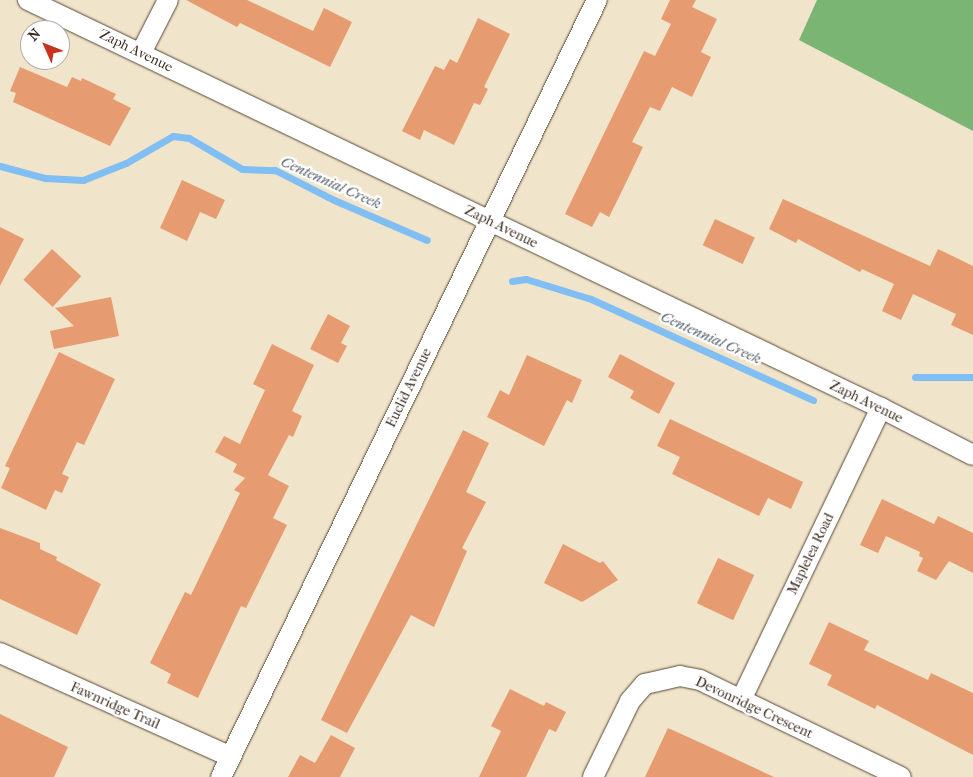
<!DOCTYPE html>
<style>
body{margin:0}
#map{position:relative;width:973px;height:777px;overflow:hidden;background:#f0e5ca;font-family:"IM FELL French Canon",serif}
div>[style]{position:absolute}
.forest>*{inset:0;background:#7ab574}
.stream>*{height:7px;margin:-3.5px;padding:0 3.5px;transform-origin:3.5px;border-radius:3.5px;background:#80bef3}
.building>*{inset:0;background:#e69c70;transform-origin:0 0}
.roads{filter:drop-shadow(0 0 1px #564638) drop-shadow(0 0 1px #564638)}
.minor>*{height:20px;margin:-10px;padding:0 10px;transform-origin:10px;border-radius:10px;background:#fff}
span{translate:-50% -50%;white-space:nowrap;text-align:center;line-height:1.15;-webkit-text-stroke:5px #fff;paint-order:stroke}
.street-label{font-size:14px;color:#3b2a1e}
.water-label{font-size:15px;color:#535e69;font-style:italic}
.north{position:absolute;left:20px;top:20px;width:50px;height:50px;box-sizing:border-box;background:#fff;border:1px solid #b1aaa5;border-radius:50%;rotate:314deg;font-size:14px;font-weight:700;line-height:20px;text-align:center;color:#3b2a1e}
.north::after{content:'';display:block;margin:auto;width:18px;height:22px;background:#c8321e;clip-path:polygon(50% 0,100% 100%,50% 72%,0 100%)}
</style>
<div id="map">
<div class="forest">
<i style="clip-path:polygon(817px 0,973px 0,973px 131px,799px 40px)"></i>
</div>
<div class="stream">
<i style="left:0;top:166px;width:47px;rotate:14.9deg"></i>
<i style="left:45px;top:178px;width:38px;rotate:3deg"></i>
<i style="left:83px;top:180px;width:46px;rotate:-21.6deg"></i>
<i style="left:126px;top:163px;width:54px;rotate:-29.9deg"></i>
<i style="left:173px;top:136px;width:16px;rotate:7deg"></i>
<i style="left:189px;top:138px;width:61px;rotate:30.3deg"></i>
<i style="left:242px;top:169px;width:33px;rotate:2deg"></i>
<i style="left:275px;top:170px;width:66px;rotate:27deg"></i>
<i style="left:334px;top:200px;width:101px;rotate:23.3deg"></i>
<i style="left:512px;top:281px;width:14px;rotate:-8deg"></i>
<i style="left:526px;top:279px;width:68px;rotate:17.1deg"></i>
<i style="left:591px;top:299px;width:244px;rotate:24.5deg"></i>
<i style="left:915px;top:377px;width:58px"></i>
</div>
<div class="building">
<i style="clip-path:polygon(186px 0,247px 0,313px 31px,324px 8px,352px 22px,330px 67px,240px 23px,237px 27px)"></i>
<i style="clip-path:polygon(670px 0,696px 0,692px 7px,717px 19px,701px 52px,711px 57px,692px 97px,672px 87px,660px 111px,650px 107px,632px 142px,643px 147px,621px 193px,609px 217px,600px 212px,592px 227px,565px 214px,644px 51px,655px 56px,671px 24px,661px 19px)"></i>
<i style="clip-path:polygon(478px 18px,510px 34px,484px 87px,488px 89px,480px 105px,474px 103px,454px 145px,424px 130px,420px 140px,402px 131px,435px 66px,444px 70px,450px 59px,457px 63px)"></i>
<i style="clip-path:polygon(20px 67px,67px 87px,72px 77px,81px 81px,82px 78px,116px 94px,113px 99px,131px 108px,110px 146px,13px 102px,16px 93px,10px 91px)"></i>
<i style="clip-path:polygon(182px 180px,225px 200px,216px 219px,200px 212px,187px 241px,160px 228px)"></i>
<i style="clip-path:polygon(783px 199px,930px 266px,938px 249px,973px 266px,973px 335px,951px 325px,956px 314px,913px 294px,901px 320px,882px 311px,894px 284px,862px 269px,860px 272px,798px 239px,796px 243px,769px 229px)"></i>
<i style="left:715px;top:219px;width:44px;height:29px;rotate:25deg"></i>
<i style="clip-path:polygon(0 227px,24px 239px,0 286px)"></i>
<i style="left:52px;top:249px;width:40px;height:42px;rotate:43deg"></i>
<i style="clip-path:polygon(111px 297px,119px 336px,54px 349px,50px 331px,74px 326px,55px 308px)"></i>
<i style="clip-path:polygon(328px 314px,350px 326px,341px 343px,347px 346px,338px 363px,310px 349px)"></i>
<i style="clip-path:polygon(272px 344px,314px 365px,292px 411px,302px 416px,293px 437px,289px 435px,268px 475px,289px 486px,273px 518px,287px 525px,246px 608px,241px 606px,198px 698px,167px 683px,171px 674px,150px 663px,185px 592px,191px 595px,240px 493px,234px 490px,245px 478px,233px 472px,237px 464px,215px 452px,224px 436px,240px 444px,265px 390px,253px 384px)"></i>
<i style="clip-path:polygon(59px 352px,115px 379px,84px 445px,77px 442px,62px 474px,69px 477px,62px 493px,55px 490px,46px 510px,1px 488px,10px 468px,5px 466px)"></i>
<i style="clip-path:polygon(620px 354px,675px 383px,659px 414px,630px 398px,634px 391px,608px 377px)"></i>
<i style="clip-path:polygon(527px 355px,582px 380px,572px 403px,567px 400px,544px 446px,487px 417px,500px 390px,509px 395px)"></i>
<i style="clip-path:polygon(670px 419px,803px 482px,791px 509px,768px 498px,759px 516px,672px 474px,680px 457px,657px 446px)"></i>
<i style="clip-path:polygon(463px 430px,489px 443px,466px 492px,486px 502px,462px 548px,467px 551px,434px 627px,411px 615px,347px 733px,321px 720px)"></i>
<i style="clip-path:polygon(882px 499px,934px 524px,938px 516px,973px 533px,973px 573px,949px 561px,936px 580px,917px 571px,923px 558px,919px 556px,920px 552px,886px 536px,878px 553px,860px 545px)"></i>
<i style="clip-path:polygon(0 528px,40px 543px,40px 549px,57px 557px,56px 560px,101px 584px,77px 635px,0 599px)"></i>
<i style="clip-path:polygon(563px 544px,600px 563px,603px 561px,618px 580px,582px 602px,544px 583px)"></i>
<i style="left:718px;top:558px;width:40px;height:50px;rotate:25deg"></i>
<i style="clip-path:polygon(829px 622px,869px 641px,864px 650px,928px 680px,931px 673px,973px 693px,973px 755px,877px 705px,875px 709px,827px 685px,832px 675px,809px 664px)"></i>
<i style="clip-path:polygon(510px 689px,544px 706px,546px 702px,566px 712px,556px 732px,549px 729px,526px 777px,479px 777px,501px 731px,491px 726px)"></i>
<i style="clip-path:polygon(0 714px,68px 747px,54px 777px,0 777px)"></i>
<i style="clip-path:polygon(668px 728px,712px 748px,774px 777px,645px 777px)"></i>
<i style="clip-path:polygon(331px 735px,355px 748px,340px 777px,288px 777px,300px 755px,315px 763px)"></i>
</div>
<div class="roads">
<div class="minor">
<i style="left:28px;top:0;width:946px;rotate:25.56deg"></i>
<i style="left:881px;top:408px;width:103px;rotate:27.1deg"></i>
<i style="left:141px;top:53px;width:59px;rotate:-63deg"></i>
<i style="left:0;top:653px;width:253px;rotate:24.2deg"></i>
<i style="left:741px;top:700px;width:324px;rotate:-64.4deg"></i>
<i style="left:221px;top:777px;width:863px;rotate:-64.18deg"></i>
<i style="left:593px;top:777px;width:85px;rotate:-64deg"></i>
<i style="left:630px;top:701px;width:23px;rotate:-49deg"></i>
<i style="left:645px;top:684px;width:36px;rotate:-13deg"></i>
<i style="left:680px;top:676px;width:20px;rotate:11deg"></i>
<i style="left:700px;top:680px;width:223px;rotate:25.8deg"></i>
</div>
</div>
<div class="street-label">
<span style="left:136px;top:51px;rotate:26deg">Zaph Avenue</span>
<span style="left:501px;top:227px;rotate:26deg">Zaph Avenue</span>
<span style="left:409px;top:388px;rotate:-64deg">Euclid Avenue</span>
<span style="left:866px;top:402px;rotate:26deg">Zaph Avenue</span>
<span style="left:811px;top:554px;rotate:-64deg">Maplelea Road</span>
<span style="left:115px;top:706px;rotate:24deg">Fawnridge Trail</span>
<span style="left:754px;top:708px;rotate:25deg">Devonridge Crescent</span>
</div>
<div class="water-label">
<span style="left:331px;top:183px;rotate:24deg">Centennial Creek</span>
<span style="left:711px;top:338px;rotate:24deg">Centennial Creek</span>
</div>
<div class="north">N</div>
</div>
